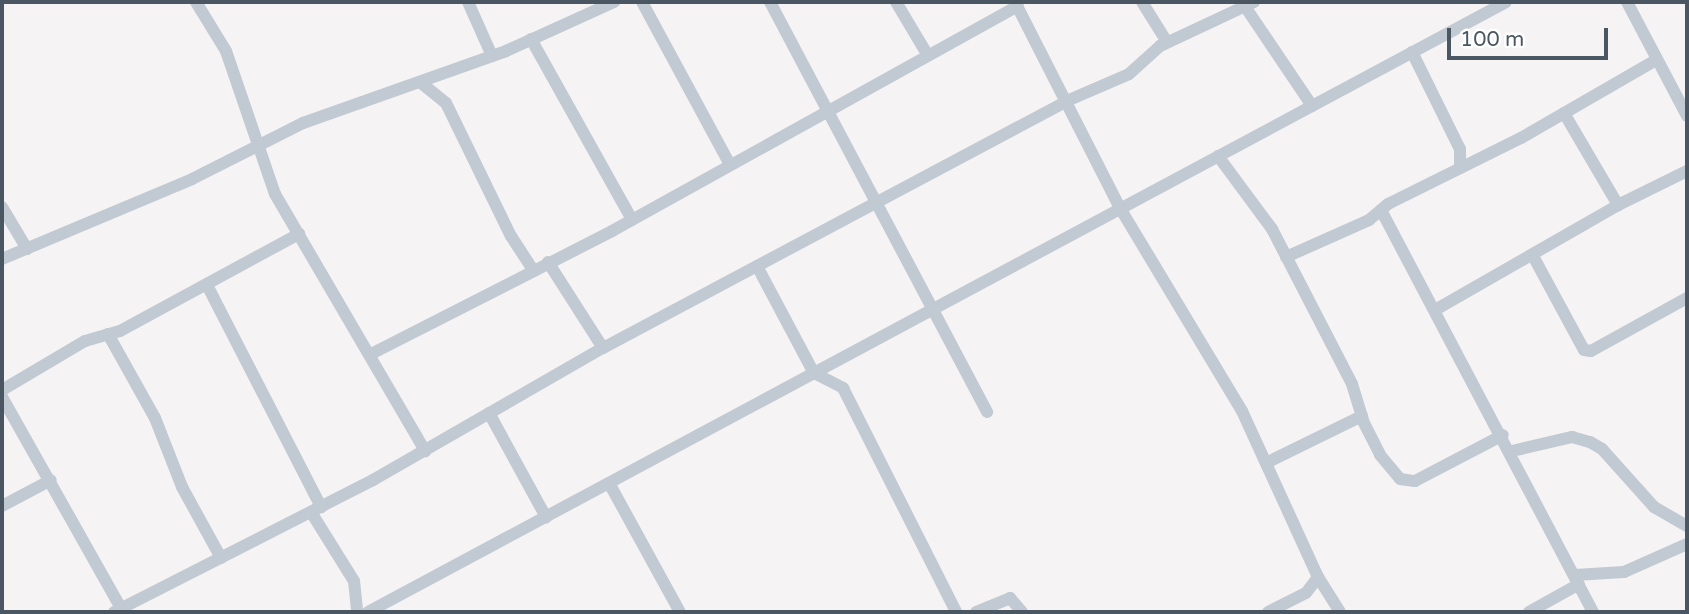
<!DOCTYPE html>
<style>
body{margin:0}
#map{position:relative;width:1689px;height:614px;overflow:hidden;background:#f5f3f3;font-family:"Varela Round",sans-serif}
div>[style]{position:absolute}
.street>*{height:12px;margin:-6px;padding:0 6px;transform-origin:6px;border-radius:6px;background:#c1cad2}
span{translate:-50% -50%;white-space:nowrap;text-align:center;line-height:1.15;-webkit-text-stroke:5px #fff;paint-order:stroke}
.frame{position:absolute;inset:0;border:4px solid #4a5661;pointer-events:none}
.scale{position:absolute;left:1447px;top:28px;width:161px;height:32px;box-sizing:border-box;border:4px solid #4a5661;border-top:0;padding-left:9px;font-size:21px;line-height:24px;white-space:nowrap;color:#4a5661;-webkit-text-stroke:5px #fff;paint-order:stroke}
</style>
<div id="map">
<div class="street">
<i style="left:196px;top:2px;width:57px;rotate:58.5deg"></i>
<i style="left:226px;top:51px;width:151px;rotate:71.1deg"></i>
<i style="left:275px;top:194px;width:298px;rotate:59.7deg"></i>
<i style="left:468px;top:2px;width:59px;rotate:66deg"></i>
<i style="left:642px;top:2px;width:183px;rotate:61.6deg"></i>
<i style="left:770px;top:2px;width:464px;rotate:62.1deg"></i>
<i style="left:896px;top:2px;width:61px;rotate:59.2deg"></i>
<i style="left:1015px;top:2px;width:231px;rotate:63deg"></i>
<i style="left:1120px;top:208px;width:237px;rotate:59deg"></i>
<i style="left:1242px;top:411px;width:183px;rotate:65.4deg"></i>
<i style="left:1318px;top:577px;width:41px;rotate:57.8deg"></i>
<i style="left:1142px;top:2px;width:47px;rotate:58deg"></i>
<i style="left:1627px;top:2px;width:129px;rotate:62.2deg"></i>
<i style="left:1244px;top:5px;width:122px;rotate:56deg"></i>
<i style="left:531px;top:39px;width:207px;rotate:60.8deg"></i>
<i style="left:1412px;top:52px;width:108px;rotate:63.7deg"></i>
<i style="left:1460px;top:149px;width:19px;rotate:90deg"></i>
<i style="left:420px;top:82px;width:33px;rotate:39deg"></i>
<i style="left:446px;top:103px;width:148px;rotate:64deg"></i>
<i style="left:511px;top:236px;width:40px;rotate:57.1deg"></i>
<i style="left:1564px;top:113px;width:107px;rotate:59.6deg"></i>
<i style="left:1218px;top:156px;width:91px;rotate:53.5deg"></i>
<i style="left:1272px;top:229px;width:174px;rotate:62.7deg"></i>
<i style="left:1352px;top:384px;width:39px;rotate:73deg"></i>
<i style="left:1363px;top:421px;width:38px;rotate:63deg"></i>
<i style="left:1380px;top:455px;width:31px;rotate:50deg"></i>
<i style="left:1400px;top:479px;width:15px;rotate:8deg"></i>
<i style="left:1415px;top:481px;width:99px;rotate:-27.6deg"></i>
<i style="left:2px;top:207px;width:49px;rotate:59.2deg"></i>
<i style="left:1381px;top:210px;width:454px;rotate:62.2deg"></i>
<i style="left:1533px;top:256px;width:107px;rotate:61.5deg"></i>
<i style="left:1584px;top:350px;width:7px;rotate:8deg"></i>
<i style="left:1591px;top:351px;width:110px;rotate:-28.9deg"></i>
<i style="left:1286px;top:257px;width:91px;rotate:-24deg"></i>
<i style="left:1369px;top:220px;width:25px;rotate:-40deg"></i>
<i style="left:1388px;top:204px;width:148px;rotate:-26.4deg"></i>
<i style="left:1521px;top:138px;width:156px;rotate:-30deg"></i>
<i style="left:2px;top:259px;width:206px;rotate:-22.8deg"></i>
<i style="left:192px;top:179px;width:124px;rotate:-26.8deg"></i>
<i style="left:303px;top:123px;width:215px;rotate:-19.5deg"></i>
<i style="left:506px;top:51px;width:119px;rotate:-24.4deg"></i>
<i style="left:548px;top:262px;width:102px;rotate:57.4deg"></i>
<i style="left:757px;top:266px;width:121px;rotate:62deg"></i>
<i style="left:814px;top:373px;width:33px;rotate:27deg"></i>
<i style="left:843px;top:388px;width:251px;rotate:63.2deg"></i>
<i style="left:207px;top:285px;width:250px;rotate:62.8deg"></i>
<i style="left:1435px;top:310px;width:211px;rotate:-29.8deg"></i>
<i style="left:1618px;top:205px;width:77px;rotate:-26.2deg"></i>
<i style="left:108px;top:334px;width:96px;rotate:60.8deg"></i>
<i style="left:155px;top:418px;width:74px;rotate:68.6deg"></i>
<i style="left:182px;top:487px;width:81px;rotate:61.2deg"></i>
<i style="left:371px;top:354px;width:271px;rotate:-27deg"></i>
<i style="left:612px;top:231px;width:464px;rotate:-29deg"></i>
<i style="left:2px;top:390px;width:96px;rotate:-30.6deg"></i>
<i style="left:85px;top:341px;width:36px;rotate:-16deg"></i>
<i style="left:120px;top:331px;width:204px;rotate:-28.5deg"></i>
<i style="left:2px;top:397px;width:247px;rotate:60.6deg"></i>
<i style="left:489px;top:413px;width:119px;rotate:61.3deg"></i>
<i style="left:1512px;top:451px;width:62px;rotate:-13.1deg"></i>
<i style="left:1572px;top:437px;width:19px;rotate:16deg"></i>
<i style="left:1590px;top:442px;width:14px;rotate:30deg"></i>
<i style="left:1602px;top:449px;width:78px;rotate:48.1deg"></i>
<i style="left:1654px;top:507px;width:38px;rotate:30deg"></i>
<i style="left:1266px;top:463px;width:107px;rotate:-26.1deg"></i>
<i style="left:609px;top:483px;width:147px;rotate:61.2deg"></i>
<i style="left:2px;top:506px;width:55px;rotate:-28deg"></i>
<i style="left:311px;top:512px;width:81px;rotate:58.1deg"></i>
<i style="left:354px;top:581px;width:31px;rotate:84deg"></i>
<i style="left:1575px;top:575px;width:49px;rotate:-3.5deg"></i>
<i style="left:1624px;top:572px;width:69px;rotate:-24deg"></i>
<i style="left:114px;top:612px;width:291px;rotate:-27deg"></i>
<i style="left:373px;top:480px;width:265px;rotate:-29.9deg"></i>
<i style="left:603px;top:348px;width:528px;rotate:-28.02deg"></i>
<i style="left:1069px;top:100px;width:65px;rotate:-23.4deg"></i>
<i style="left:1129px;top:74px;width:42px;rotate:-42.1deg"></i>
<i style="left:1160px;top:46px;width:104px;rotate:-25.1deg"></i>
<i style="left:368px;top:612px;width:1291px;rotate:-28.19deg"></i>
<i style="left:976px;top:612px;width:37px;rotate:-22deg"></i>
<i style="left:1010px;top:598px;width:18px;rotate:49deg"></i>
<i style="left:1268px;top:612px;width:42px;rotate:-26.6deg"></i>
<i style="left:1306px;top:593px;width:20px;rotate:-53deg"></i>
<i style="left:1529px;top:612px;width:57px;rotate:-29.2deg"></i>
</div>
<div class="frame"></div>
<div class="scale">100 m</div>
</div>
